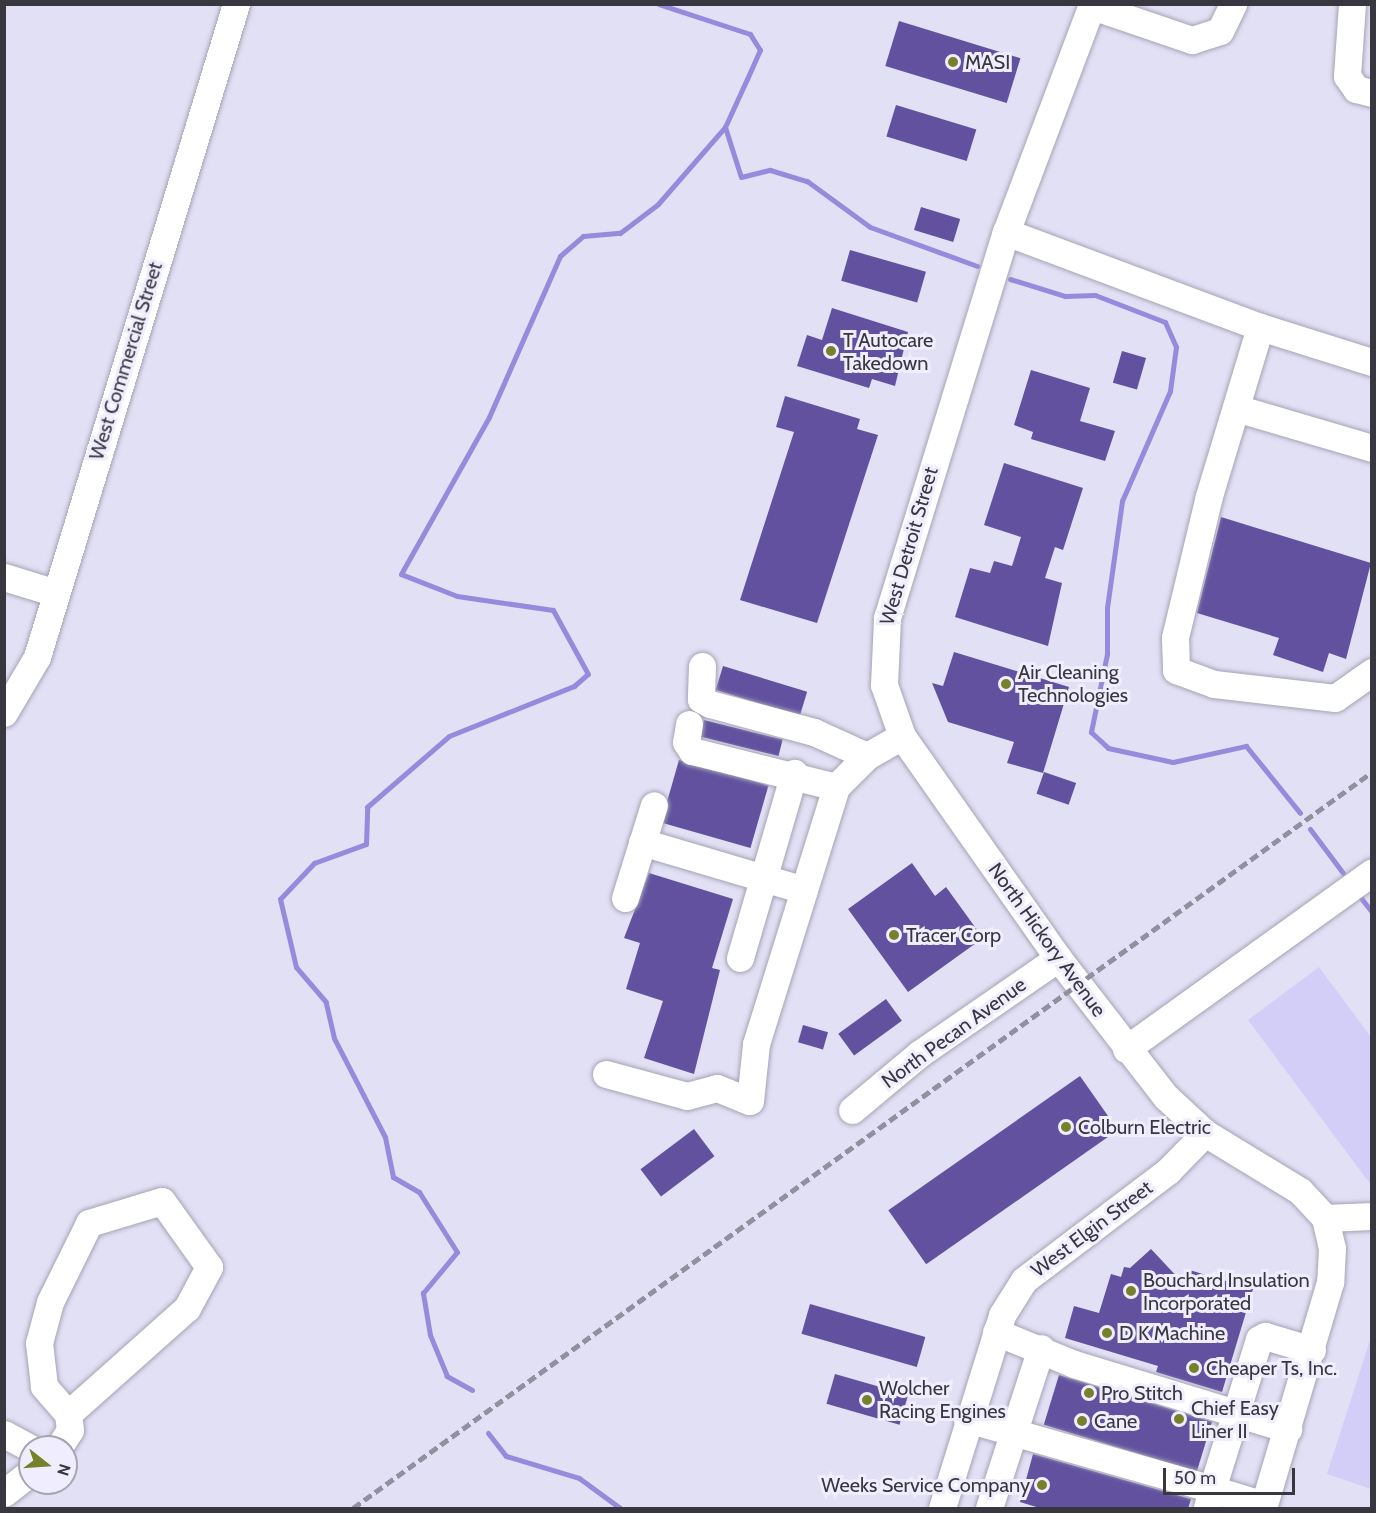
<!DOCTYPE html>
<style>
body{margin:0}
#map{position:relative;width:1376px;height:1513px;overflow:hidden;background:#e2e0f4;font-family:Cabin,sans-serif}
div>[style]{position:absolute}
.green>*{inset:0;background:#d3cef7}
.stream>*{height:5px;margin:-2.5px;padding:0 2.5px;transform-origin:2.5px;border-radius:2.5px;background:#9789dc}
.building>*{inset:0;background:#61519f;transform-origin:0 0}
.roads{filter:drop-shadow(0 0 2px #a5a3b6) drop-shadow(0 0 2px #a5a3b6)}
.minor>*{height:27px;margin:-13.5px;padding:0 13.5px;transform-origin:13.5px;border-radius:13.5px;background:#fff}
.rail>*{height:4.5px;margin-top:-2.25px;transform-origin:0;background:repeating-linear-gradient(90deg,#91909e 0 9px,transparent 0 13.5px)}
.dots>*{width:16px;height:16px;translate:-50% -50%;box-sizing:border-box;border:3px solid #f0eefe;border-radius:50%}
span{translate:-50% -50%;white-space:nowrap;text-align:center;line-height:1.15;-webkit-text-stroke:6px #f0eefe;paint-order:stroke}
.poi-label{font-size:20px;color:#38373f}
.left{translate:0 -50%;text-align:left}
.right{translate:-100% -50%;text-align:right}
.street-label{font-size:20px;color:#38373f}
.frame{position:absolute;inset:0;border:6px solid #38373f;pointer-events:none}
.north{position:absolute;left:18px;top:1435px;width:60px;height:60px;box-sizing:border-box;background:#f0eefe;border:2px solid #a6a5b2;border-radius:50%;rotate:107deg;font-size:16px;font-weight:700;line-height:24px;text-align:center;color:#38373f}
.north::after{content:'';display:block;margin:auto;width:21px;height:27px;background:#77802b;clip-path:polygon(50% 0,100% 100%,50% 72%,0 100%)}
.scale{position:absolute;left:1163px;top:1468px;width:132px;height:27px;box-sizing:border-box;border:3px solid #38373f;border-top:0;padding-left:8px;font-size:18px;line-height:21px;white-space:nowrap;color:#38373f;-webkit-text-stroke:4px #f0eefe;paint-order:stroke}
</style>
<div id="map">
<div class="green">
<i style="clip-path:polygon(1319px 967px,1371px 1037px,1371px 1185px,1248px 1020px)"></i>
<i style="clip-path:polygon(1371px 1337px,1372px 1489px,1371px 1489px,1327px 1474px)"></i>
</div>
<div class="stream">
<i style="left:725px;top:127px;width:52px;rotate:72.3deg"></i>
<i style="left:741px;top:177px;width:30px;rotate:-14deg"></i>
<i style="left:770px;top:170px;width:39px;rotate:17deg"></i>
<i style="left:807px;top:181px;width:78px;rotate:36.1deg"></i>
<i style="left:870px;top:227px;width:114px;rotate:20deg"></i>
<i style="left:1010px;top:279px;width:58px;rotate:17.2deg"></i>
<i style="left:1065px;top:296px;width:30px;rotate:-2deg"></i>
<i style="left:1095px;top:295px;width:75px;rotate:21.1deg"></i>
<i style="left:1165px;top:322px;width:27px;rotate:66deg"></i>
<i style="left:1176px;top:347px;width:44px;rotate:97.8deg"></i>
<i style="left:1170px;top:391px;width:120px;rotate:113.6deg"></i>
<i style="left:1122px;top:501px;width:108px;rotate:98deg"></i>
<i style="left:1107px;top:608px;width:46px;rotate:90deg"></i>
<i style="left:1107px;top:654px;width:80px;rotate:101.6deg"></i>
<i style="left:1091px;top:732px;width:23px;rotate:43deg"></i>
<i style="left:1108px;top:748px;width:66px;rotate:12.2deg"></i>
<i style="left:1173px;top:762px;width:75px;rotate:-12.4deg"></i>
<i style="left:1246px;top:746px;width:86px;rotate:51.1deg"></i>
<i style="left:1310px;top:829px;width:55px;rotate:53.1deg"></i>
<i style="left:1361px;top:898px;width:18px;rotate:52deg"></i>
<i style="left:472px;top:1390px;width:29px;rotate:-151deg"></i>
<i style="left:447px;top:1376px;width:44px;rotate:-112.5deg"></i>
<i style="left:430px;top:1335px;width:43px;rotate:-99.5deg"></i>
<i style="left:423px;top:1293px;width:53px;rotate:-50.3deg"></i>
<i style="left:457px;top:1252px;width:71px;rotate:-122.3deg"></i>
<i style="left:419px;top:1192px;width:30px;rotate:-150deg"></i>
<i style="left:393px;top:1177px;width:41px;rotate:-101.3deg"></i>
<i style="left:385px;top:1137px;width:111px;rotate:-117.3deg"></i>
<i style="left:334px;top:1038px;width:37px;rotate:-103deg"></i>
<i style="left:326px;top:1002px;width:46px;rotate:-130.6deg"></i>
<i style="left:296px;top:967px;width:70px;rotate:-103.2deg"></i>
<i style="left:280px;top:899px;width:50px;rotate:-46.6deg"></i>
<i style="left:314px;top:863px;width:55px;rotate:-20.1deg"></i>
<i style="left:366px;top:844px;width:37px;rotate:-88deg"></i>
<i style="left:367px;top:807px;width:108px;rotate:-40.9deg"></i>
<i style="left:449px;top:736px;width:135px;rotate:-21.8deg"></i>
<i style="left:574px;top:686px;width:18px;rotate:-41deg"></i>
<i style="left:588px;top:674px;width:73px;rotate:-118.7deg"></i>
<i style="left:553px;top:610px;width:97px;rotate:-171.7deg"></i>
<i style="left:457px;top:596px;width:60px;rotate:-158.6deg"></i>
<i style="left:401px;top:574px;width:180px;rotate:-60.7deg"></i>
<i style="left:489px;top:417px;width:176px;rotate:-66.2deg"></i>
<i style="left:560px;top:256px;width:30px;rotate:-41deg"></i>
<i style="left:583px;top:236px;width:37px;rotate:-5deg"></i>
<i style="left:620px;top:233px;width:48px;rotate:-37.3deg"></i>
<i style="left:658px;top:204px;width:102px;rotate:-49deg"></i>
<i style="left:725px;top:127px;width:53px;rotate:-65.4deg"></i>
<i style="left:747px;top:79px;width:32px;rotate:-66deg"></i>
<i style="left:760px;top:50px;width:19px;rotate:-122deg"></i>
<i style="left:750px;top:34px;width:96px;rotate:-161.8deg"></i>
<i style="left:488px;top:1433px;width:29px;rotate:52deg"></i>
<i style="left:506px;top:1456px;width:76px;rotate:16.8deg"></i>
<i style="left:579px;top:1478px;width:51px;rotate:36.2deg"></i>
</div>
<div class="building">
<i style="left:899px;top:21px;width:127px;height:47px;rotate:17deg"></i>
<i style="left:896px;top:105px;width:84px;height:33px;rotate:17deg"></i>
<i style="left:921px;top:207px;width:41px;height:24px;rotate:17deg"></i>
<i style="left:850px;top:250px;width:79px;height:32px;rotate:16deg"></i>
<i style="clip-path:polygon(832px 308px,908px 332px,895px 386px,872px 379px,869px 388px,797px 366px,807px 335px,822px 340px)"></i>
<i style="left:1122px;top:351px;width:25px;height:33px;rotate:16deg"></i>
<i style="clip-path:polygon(1031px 370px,1090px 388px,1080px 421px,1115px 431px,1105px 461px,1031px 439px,1033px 432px,1014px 425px)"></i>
<i style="clip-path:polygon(785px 396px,860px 419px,857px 429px,878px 435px,817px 623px,740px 600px,794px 432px,776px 427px)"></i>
<i style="clip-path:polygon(1004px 463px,1083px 488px,1063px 550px,1055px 547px,1045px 578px,1062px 583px,1048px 646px,955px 617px,970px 568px,990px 573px,994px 561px,1012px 566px,1021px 537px,984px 525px)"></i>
<i style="clip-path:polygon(1221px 517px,1371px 563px,1346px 659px,1329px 653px,1323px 672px,1273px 655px,1279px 638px,1197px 613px)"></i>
<i style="clip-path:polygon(954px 652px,1069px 687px,1043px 773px,1007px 763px,1014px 742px,948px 722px,932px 683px,943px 686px)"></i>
<i style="left:723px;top:666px;width:88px;height:25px;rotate:17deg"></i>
<i style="left:704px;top:720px;width:81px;height:17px;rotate:14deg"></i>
<i style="left:679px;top:760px;width:93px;height:65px;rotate:16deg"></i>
<i style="left:1044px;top:772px;width:34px;height:23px;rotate:19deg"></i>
<i style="clip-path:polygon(912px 863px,935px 896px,946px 887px,983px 938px,908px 992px,848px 909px)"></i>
<i style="clip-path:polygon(649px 873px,733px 899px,712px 968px,720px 970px,694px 1074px,644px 1058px,663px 1001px,626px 989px,640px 943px,624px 938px)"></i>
<i style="left:886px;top:999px;width:27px;height:59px;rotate:54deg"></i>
<i style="left:803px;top:1025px;width:26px;height:18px;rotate:16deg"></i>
<i style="left:1080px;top:1076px;width:66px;height:234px;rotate:55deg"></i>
<i style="left:694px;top:1129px;width:34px;height:67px;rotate:53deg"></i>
<i style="clip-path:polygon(1151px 1249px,1182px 1282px,1186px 1269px,1253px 1289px,1222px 1392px,1156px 1372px,1158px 1366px,1065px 1338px,1074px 1306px,1099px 1313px,1111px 1274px,1121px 1277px,1124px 1267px,1130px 1268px)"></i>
<i style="left:810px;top:1304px;width:120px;height:31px;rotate:16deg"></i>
<i style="left:835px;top:1374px;width:76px;height:31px;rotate:16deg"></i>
<i style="left:1059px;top:1375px;width:160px;height:52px;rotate:17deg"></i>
<i style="clip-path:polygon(1033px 1454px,1191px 1499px,1188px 1509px,1043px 1509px,1020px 1502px)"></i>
</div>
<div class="roads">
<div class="minor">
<i style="left:1352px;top:4px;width:72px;rotate:94deg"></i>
<i style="left:1347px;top:76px;width:16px;rotate:55deg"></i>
<i style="left:1356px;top:89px;width:16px;rotate:14deg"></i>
<i style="left:1092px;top:6px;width:106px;rotate:18.8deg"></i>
<i style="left:1192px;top:40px;width:29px;rotate:-18deg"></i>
<i style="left:1220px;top:31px;width:30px;rotate:-64deg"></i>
<i style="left:1006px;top:232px;width:271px;rotate:20.5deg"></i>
<i style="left:1260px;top:327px;width:117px;rotate:17.4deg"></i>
<i style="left:1260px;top:327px;width:177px;rotate:106.8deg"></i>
<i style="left:1209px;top:496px;width:146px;rotate:103.5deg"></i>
<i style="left:1175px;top:638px;width:32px;rotate:88deg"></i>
<i style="left:1176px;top:670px;width:40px;rotate:20.2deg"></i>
<i style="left:1214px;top:684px;width:122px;rotate:6.6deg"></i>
<i style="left:1335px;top:698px;width:45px;rotate:-35.1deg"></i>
<i style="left:1236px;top:408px;width:142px;rotate:16.4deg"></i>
<i style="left:4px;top:577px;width:54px;rotate:17.1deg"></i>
<i style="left:702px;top:666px;width:33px;rotate:92deg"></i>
<i style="left:701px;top:699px;width:10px;rotate:29deg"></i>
<i style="left:710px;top:704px;width:108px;rotate:15.1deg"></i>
<i style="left:814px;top:732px;width:58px;rotate:24.4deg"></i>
<i style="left:4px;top:713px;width:65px;rotate:-59.5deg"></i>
<i style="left:37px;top:657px;width:683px;rotate:-73.05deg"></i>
<i style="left:689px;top:724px;width:18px;rotate:99deg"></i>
<i style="left:686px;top:742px;width:11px;rotate:56deg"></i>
<i style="left:692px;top:751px;width:148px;rotate:14deg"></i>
<i style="left:902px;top:736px;width:271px;rotate:54.9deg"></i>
<i style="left:1058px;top:958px;width:176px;rotate:52.2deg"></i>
<i style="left:1166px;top:1097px;width:53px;rotate:42.7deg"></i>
<i style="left:1205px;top:1133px;width:111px;rotate:31.4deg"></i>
<i style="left:1300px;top:1191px;width:37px;rotate:47deg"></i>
<i style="left:1325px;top:1218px;width:31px;rotate:77deg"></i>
<i style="left:1332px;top:1248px;width:34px;rotate:93deg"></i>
<i style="left:1330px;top:1282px;width:236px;rotate:106.5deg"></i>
<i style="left:642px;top:842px;width:169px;rotate:16.5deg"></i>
<i style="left:625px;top:898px;width:97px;rotate:-72.7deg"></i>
<i style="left:740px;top:958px;width:193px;rotate:-73.7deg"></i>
<i style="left:1126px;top:1049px;width:303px;rotate:-35.7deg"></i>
<i style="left:606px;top:1074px;width:84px;rotate:15.2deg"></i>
<i style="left:687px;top:1096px;width:31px;rotate:-15deg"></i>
<i style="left:717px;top:1088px;width:35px;rotate:22deg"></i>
<i style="left:750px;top:1101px;width:57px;rotate:-84deg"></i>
<i style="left:756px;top:1044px;width:269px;rotate:-72.7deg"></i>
<i style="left:836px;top:787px;width:44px;rotate:-45deg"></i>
<i style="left:867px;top:756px;width:40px;rotate:-29.7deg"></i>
<i style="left:902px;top:736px;width:54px;rotate:-109.4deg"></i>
<i style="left:884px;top:685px;width:67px;rotate:-87.4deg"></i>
<i style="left:887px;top:618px;width:404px;rotate:-72.9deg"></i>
<i style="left:1006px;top:232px;width:244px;rotate:-69.3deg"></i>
<i style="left:852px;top:1110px;width:87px;rotate:-39.9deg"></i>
<i style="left:919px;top:1054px;width:169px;rotate:-34.6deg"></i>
<i style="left:1325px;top:1218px;width:47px;rotate:-2.4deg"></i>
<i style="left:996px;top:1332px;width:84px;rotate:22.3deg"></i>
<i style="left:1074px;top:1364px;width:224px;rotate:16.9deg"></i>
<i style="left:967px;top:1419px;width:255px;rotate:15.9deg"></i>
<i style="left:1212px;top:1489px;width:20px;rotate:105deg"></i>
<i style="left:4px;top:1434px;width:30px;rotate:28deg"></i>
<i style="left:59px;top:1447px;width:20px;rotate:-57deg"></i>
<i style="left:70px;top:1430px;width:16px;rotate:-97deg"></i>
<i style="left:68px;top:1414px;width:37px;rotate:-131deg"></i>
<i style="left:44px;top:1386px;width:43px;rotate:-96.6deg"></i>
<i style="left:39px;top:1343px;width:42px;rotate:-75deg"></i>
<i style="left:50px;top:1302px;width:88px;rotate:-63.7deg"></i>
<i style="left:89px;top:1223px;width:76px;rotate:-16.8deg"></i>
<i style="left:162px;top:1201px;width:81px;rotate:54.5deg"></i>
<i style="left:209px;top:1267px;width:47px;rotate:118.2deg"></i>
<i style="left:187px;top:1308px;width:159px;rotate:138.3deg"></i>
<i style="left:4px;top:1493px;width:33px;rotate:-38deg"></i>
<i style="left:1264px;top:1505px;width:54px;rotate:-162.9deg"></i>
<i style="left:1212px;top:1489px;width:157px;rotate:-72.6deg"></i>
<i style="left:1259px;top:1339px;width:7px;rotate:-27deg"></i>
<i style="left:1265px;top:1336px;width:49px;rotate:16.6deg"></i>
<i style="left:942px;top:1508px;width:202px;rotate:-72.7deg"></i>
<i style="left:1002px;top:1315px;width:41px;rotate:-57.8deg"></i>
<i style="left:1024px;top:1280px;width:181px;rotate:-37.1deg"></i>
<i style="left:1168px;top:1171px;width:53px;rotate:-45.8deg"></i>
<i style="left:989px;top:1508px;width:168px;rotate:-72deg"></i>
</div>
</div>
<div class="rail">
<i style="left:353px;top:1508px;width:1257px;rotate:-35.84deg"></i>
</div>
<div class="dots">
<i style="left:953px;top:62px;background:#77802b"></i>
<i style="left:831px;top:351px;background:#77802b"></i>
<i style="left:1006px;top:684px;background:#77802b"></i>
<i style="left:894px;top:935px;background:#77802b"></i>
<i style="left:1066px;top:1127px;background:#77802b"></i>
<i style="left:1131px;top:1291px;background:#77802b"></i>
<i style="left:1107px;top:1333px;background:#77802b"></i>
<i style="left:1194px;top:1368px;background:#77802b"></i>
<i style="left:1089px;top:1393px;background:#77802b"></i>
<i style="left:867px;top:1400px;background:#77802b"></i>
<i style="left:1179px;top:1419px;background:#77802b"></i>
<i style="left:1082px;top:1421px;background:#77802b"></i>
<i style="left:1042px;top:1485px;background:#77802b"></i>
</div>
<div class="poi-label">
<span class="left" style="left:965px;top:62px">MASI</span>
<span class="left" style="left:843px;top:352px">T Autocare<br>Takedown</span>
<span class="left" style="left:1018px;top:684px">Air Cleaning<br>Technologies</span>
<span class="left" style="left:906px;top:935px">Tracer Corp</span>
<span class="left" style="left:1078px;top:1127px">Colburn Electric</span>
<span class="left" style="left:1143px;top:1292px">Bouchard Insulation<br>Incorporated</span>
<span class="left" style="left:1119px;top:1333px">D K Machine</span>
<span class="left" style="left:1206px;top:1368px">Cheaper Ts, Inc.</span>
<span class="left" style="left:879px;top:1400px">Wolcher<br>Racing Engines</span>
<span class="left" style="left:1101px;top:1393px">Pro Stitch</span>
<span class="left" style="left:1191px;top:1420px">Chief Easy<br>Liner II</span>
<span class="left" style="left:1094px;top:1421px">Cane</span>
<span class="right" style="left:1030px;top:1485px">Weeks Service Company</span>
</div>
<div class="street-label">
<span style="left:126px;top:361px;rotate:-73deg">West Commercial Street</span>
<span style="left:909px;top:546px;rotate:-74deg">West Detroit Street</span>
<span style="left:1047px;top:940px;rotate:54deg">North Hickory Avenue</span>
<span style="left:954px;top:1033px;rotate:-36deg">North Pecan Avenue</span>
<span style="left:1092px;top:1229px;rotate:-37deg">West Elgin Street</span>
</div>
<div class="frame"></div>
<div class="north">N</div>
<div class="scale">50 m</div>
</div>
